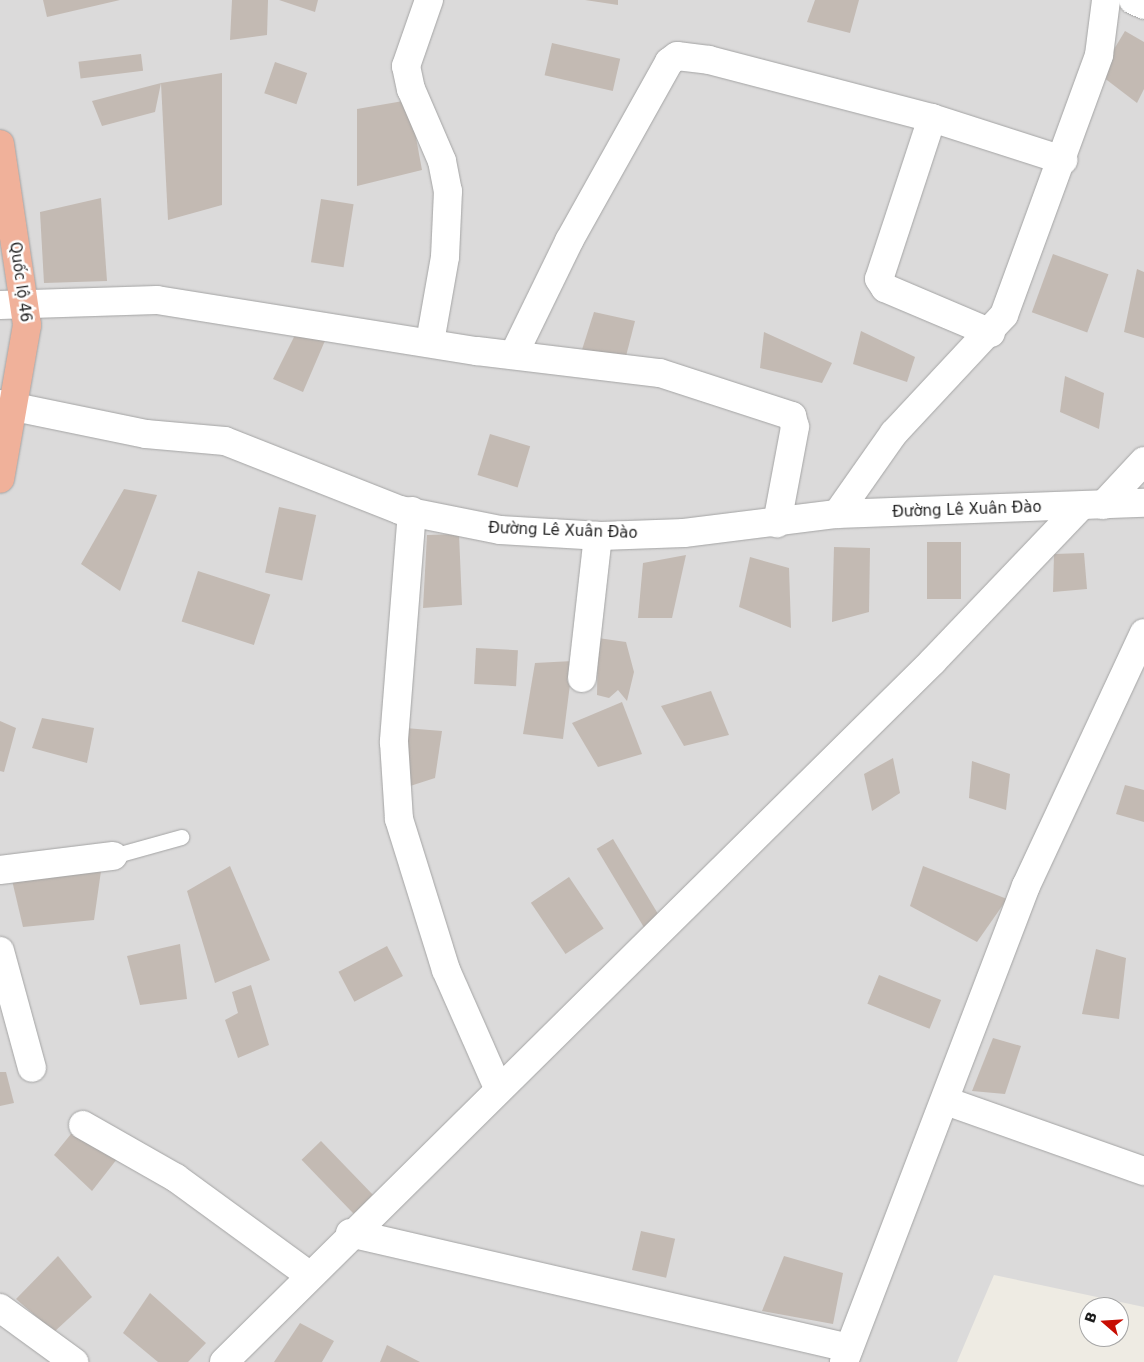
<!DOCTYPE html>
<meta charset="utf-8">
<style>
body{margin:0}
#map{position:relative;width:1144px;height:1362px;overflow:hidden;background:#eeebe3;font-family:"DejaVu Sans",sans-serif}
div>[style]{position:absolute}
.residential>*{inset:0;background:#dbdada}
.building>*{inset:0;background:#c3bab3;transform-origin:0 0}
.roads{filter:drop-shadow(0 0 1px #a4a4a4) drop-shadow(0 0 1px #a4a4a4)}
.service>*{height:15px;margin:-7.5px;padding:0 7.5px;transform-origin:7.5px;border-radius:7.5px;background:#fff}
.minor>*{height:28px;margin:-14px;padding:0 14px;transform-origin:14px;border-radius:14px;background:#fff}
.trunk>*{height:28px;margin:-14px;padding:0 14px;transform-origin:14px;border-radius:14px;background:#f0b19a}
span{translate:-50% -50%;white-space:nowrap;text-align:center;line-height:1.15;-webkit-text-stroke:5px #fff;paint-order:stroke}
.street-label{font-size:15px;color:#1d1d1d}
.north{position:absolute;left:1079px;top:1297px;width:50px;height:50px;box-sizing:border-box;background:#fff;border:1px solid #a5a5a5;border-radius:50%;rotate:289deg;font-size:14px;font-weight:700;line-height:20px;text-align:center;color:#1d1d1d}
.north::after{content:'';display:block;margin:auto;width:18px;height:22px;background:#c70d03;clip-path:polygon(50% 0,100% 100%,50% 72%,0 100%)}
</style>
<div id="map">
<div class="residential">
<i style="clip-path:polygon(0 0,1144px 0,1144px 1307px,994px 1275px,957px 1362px,0 1362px)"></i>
</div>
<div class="building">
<i style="clip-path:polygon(43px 0,120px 0,47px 17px)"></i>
<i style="clip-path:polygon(232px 0,268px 0,267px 35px,230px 40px)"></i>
<i style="clip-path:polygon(279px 0,318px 0,315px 12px)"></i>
<i style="clip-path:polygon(585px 0,618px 0,618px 5px)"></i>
<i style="clip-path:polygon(815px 0,859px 0,850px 33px,807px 22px)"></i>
<i style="clip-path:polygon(1125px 31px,1144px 42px,1144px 89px,1137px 103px,1099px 74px)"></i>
<i style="left:552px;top:43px;width:70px;height:33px;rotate:13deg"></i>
<i style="left:141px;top:54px;width:17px;height:63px;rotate:83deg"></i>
<i style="left:275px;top:62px;width:34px;height:33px;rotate:19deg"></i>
<i style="clip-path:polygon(222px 73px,222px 205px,168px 220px,161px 83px)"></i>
<i style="clip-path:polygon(161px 83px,155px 112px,102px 126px,92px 101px)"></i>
<i style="clip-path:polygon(409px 100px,422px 170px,357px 186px,357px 109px)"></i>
<i style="clip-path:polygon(101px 198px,107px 281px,44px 283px,40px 212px)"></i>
<i style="left:321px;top:199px;width:33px;height:64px;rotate:9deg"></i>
<i style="left:1053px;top:254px;width:59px;height:62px;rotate:20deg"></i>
<i style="clip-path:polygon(1137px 269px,1144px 272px,1144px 338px,1124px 332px)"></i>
<i style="clip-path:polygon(594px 312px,635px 321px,624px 364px,580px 356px)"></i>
<i style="clip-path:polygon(297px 331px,327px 336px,303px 392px,273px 379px)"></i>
<i style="clip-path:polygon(861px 331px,915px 357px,907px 382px,853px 364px)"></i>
<i style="clip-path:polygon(764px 332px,832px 363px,822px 383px,760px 368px)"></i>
<i style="clip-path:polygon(1065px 376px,1104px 393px,1099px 429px,1060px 412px)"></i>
<i style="left:490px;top:434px;width:42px;height:43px;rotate:17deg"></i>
<i style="clip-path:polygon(124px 489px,157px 495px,120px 591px,81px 564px)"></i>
<i style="left:279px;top:507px;width:38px;height:67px;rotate:12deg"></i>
<i style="clip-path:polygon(459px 534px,462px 605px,423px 608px,427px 535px)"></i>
<i style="left:927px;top:542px;width:34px;height:57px"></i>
<i style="clip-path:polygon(834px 547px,870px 548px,869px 612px,832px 622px)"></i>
<i style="clip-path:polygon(1084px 553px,1087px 589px,1053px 592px,1054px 554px)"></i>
<i style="clip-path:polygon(686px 555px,672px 618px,638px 618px,643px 563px)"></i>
<i style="clip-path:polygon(750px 557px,789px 568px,791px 628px,739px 607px)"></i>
<i style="left:198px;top:571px;width:76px;height:53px;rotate:18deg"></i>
<i style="clip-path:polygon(598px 638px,626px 642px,634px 672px,627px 701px,618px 690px,609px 698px,597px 695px)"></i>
<i style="left:476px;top:648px;width:42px;height:36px;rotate:3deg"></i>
<i style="clip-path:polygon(573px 661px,563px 739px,523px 734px,535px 663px)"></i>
<i style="clip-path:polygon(711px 691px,729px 735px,684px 746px,661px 706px)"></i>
<i style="clip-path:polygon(622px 702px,642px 754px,598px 767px,572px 723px)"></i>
<i style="clip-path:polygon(42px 718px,94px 728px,87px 763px,32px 748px)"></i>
<i style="clip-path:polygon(0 721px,16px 728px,4px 772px,0 771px)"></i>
<i style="clip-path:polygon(405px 728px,442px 731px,435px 778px,407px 787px)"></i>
<i style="clip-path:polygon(893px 758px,900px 793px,872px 811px,864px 774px)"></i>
<i style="clip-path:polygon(972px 761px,1010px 774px,1006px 810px,969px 798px)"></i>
<i style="clip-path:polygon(1125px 785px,1144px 790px,1144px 822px,1116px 814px)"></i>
<i style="left:613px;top:839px;width:98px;height:19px;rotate:59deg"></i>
<i style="clip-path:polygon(103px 857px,94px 920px,23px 927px,11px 876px)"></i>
<i style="clip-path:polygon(230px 866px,270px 960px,215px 983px,187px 891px)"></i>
<i style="clip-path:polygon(923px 866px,1007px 899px,977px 942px,910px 906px)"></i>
<i style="left:569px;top:877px;width:62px;height:46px;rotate:56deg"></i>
<i style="clip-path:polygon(180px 944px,187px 999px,140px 1005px,127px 956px)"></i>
<i style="left:387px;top:946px;width:34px;height:55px;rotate:62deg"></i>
<i style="clip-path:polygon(1096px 949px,1126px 958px,1119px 1019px,1082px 1014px)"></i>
<i style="left:879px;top:975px;width:67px;height:31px;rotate:22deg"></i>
<i style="clip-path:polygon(251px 985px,269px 1045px,238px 1058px,225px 1020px,238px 1013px,232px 992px)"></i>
<i style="clip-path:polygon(993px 1038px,1021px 1046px,1005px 1094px,972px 1091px)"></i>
<i style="clip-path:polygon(0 1072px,6px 1072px,14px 1103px,0 1106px)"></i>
<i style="clip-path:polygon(75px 1129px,117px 1159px,92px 1191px,54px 1155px)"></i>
<i style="left:321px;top:1141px;width:75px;height:27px;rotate:46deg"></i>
<i style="left:641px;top:1231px;width:35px;height:40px;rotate:13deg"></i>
<i style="clip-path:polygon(58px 1256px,92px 1297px,54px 1332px,16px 1299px)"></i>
<i style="clip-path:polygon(784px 1256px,843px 1273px,833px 1324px,762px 1311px)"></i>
<i style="clip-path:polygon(150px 1293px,206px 1343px,188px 1362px,158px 1362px,123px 1333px)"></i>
<i style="clip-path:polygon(300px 1323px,334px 1341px,322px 1362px,274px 1362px)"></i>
<i style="clip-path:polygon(387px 1345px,420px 1362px,380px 1362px)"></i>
</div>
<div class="roads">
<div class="service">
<i style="left:113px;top:856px;width:71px;rotate:-15.6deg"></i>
</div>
<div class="minor">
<i style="left:429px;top:0;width:70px;rotate:109.2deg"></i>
<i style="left:406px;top:66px;width:24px;rotate:78deg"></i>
<i style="left:411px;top:89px;width:78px;rotate:66.7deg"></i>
<i style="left:442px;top:161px;width:31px;rotate:79deg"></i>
<i style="left:448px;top:191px;width:66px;rotate:92.6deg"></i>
<i style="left:445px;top:257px;width:86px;rotate:100deg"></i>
<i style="left:1133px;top:0;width:12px;rotate:24deg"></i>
<i style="left:932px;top:118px;width:169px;rotate:108.2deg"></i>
<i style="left:879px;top:279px;width:11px;rotate:56deg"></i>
<i style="left:885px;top:288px;width:115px;rotate:23deg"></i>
<i style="left:0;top:305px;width:157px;rotate:-1.8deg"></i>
<i style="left:157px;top:300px;width:324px;rotate:9.1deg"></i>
<i style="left:477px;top:351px;width:184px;rotate:6.9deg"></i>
<i style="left:660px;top:373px;width:139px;rotate:18deg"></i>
<i style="left:792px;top:416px;width:11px;rotate:75deg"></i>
<i style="left:795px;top:427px;width:98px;rotate:100.6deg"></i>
<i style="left:514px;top:354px;width:126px;rotate:-64deg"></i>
<i style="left:569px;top:241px;width:205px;rotate:-60.8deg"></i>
<i style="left:669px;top:62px;width:10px;rotate:-37deg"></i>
<i style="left:677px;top:56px;width:32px;rotate:7deg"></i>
<i style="left:709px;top:60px;width:230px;rotate:14.6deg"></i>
<i style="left:932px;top:118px;width:138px;rotate:17.8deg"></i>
<i style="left:0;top:404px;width:149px;rotate:11.6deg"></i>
<i style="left:146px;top:434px;width:79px;rotate:5.1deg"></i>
<i style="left:225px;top:441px;width:188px;rotate:21.5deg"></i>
<i style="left:400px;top:510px;width:102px;rotate:11.3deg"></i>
<i style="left:500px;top:530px;width:101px;rotate:3.4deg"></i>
<i style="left:601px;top:536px;width:83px;rotate:-2.1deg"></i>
<i style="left:684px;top:533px;width:154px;rotate:-7.1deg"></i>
<i style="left:837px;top:514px;width:307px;rotate:-2.1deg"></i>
<i style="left:1103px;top:505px;width:60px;rotate:-47deg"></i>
<i style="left:412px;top:511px;width:232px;rotate:94.5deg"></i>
<i style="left:394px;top:742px;width:77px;rotate:86.3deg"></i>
<i style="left:399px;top:819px;width:158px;rotate:72.7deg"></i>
<i style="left:446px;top:970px;width:129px;rotate:66.2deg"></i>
<i style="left:837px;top:514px;width:99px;rotate:-54.9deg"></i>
<i style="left:894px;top:433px;width:161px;rotate:-47deg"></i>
<i style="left:1004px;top:315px;width:277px;rotate:-69.9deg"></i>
<i style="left:1099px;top:55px;width:55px;rotate:-82.7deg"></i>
<i style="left:582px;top:678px;width:143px;rotate:-83.6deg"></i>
<i style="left:0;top:870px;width:114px;rotate:-7.1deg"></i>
<i style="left:0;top:951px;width:121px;rotate:74.7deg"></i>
<i style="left:946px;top:1101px;width:210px;rotate:19.5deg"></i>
<i style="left:83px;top:1125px;width:107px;rotate:29.7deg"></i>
<i style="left:176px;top:1178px;width:165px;rotate:36.1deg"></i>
<i style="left:350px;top:1233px;width:512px;rotate:12.98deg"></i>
<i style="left:0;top:1308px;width:92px;rotate:36.1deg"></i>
<i style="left:224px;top:1362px;width:997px;rotate:-44.67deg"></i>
<i style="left:933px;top:661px;width:214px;rotate:-46.3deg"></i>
<i style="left:844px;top:1362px;width:510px;rotate:-69.08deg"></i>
<i style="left:1026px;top:886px;width:279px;rotate:-65deg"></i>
</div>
<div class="trunk">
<i style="left:0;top:144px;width:183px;rotate:81.5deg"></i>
<i style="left:27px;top:325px;width:156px;rotate:99.9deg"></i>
</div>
</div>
<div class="street-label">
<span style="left:20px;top:282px;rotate:82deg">Quốc lộ 46</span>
<span style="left:967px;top:510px;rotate:-2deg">Đường Lê Xuân Đào</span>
<span style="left:563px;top:531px;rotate:2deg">Đường Lê Xuân Đào</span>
</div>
<div class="north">B</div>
</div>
